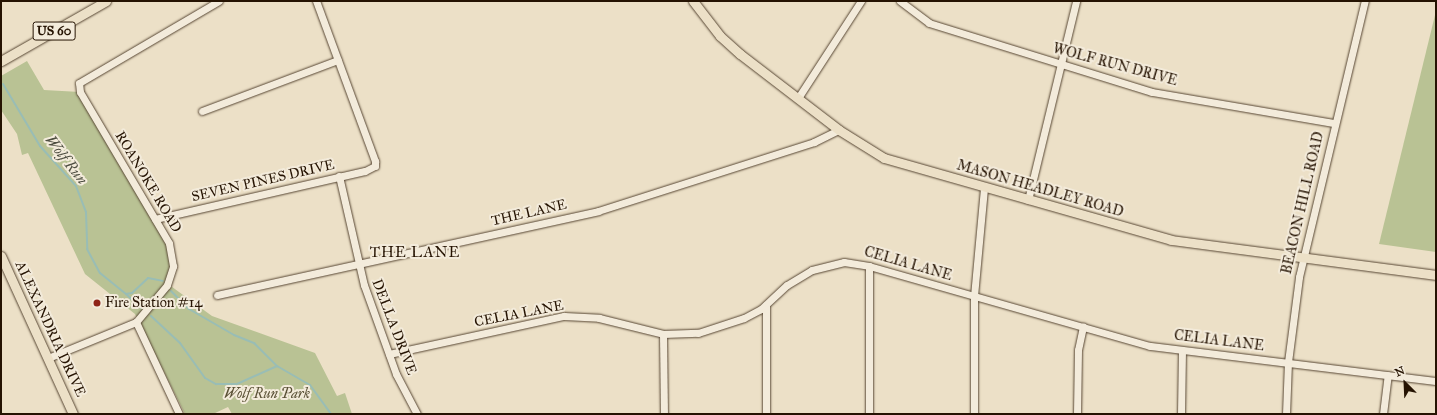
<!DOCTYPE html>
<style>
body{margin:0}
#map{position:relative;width:1437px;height:415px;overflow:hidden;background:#ece0c7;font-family:"IM FELL Great Primer",serif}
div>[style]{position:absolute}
.green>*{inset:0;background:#b9c294}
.stream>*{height:2px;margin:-1px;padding:0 1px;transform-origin:1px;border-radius:1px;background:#99bdb5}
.roads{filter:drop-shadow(0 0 1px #574633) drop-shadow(0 0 1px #574633)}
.minor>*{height:7px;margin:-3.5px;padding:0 3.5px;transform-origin:3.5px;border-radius:3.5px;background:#f3ebdb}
.major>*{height:9px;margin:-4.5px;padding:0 4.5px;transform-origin:4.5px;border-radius:4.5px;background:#ece0c7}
.dots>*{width:11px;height:11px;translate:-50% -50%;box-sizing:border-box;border:2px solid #f3ebdb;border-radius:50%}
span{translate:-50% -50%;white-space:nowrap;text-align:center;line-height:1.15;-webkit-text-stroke:4px #f3ebdb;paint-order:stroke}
.shield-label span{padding:1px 3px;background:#f3ebdb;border:1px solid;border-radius:3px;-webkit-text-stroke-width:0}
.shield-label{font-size:13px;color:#251302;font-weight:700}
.street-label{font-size:14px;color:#251302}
.poi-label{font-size:14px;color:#251302}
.left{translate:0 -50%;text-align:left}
.park-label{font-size:14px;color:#595035;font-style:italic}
.water-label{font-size:15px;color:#4e4e41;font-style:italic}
.neighbourhood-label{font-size:15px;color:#251302;letter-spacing:1px}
.frame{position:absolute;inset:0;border:2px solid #251302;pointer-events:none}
.north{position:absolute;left:1385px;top:363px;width:40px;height:40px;-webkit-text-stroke:3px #f3ebdb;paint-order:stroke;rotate:336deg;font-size:11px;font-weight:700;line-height:16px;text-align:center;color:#251302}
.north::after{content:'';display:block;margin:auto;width:14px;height:18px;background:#251302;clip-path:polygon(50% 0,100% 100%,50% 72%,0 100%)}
</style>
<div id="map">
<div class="green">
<i style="clip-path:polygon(1436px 11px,1436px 252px,1379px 244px)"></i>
<i style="clip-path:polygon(27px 61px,44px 90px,80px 92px,172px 250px,168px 284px,212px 316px,315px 353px,337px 396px,345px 393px,352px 414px,232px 414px,228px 407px,213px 414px,185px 414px,135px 314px,85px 274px,28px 153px,22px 155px,17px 134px,1px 110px,1px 76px)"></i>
</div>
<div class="stream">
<i style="left:3px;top:84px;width:72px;rotate:59.2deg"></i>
<i style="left:40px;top:146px;width:54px;rotate:48deg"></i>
<i style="left:76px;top:186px;width:28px;rotate:69deg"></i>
<i style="left:86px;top:212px;width:37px;rotate:88deg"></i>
<i style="left:87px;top:249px;width:27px;rotate:62deg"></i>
<i style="left:100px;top:273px;width:33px;rotate:39deg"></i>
<i style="left:126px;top:294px;width:6px;rotate:-9deg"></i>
<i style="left:132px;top:293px;width:22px;rotate:-43deg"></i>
<i style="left:148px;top:278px;width:15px;rotate:11deg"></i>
<i style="left:171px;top:291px;width:25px;rotate:45deg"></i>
<i style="left:189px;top:309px;width:52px;rotate:30deg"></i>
<i style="left:234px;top:335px;width:22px;rotate:22deg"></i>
<i style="left:254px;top:343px;width:33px;rotate:45deg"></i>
<i style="left:277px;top:366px;width:38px;rotate:30deg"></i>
<i style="left:310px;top:385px;width:36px;rotate:54deg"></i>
<i style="left:126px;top:294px;width:21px;rotate:43deg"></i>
<i style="left:151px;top:316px;width:40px;rotate:43deg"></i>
<i style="left:180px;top:343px;width:43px;rotate:54.5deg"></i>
<i style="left:205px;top:378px;width:13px;rotate:29deg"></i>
<i style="left:216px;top:384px;width:21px"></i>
<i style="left:237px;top:384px;width:44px;rotate:-24.2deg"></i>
</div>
<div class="roads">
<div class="minor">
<i style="left:900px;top:1px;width:36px;rotate:37deg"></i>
<i style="left:929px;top:23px;width:233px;rotate:17.2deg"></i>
<i style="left:1152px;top:92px;width:185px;rotate:9.7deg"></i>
<i style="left:798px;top:98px;width:116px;rotate:-57deg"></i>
<i style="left:202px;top:111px;width:145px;rotate:-20.6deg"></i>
<i style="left:339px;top:176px;width:112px;rotate:77.1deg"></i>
<i style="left:364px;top:285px;width:95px;rotate:70.2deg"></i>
<i style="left:396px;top:374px;width:45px;rotate:62.3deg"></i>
<i style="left:1028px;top:200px;width:205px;rotate:-76.4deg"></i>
<i style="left:155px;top:219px;width:215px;rotate:-12.9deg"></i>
<i style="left:365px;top:171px;width:11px;rotate:-27deg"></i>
<i style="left:375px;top:166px;width:5px;rotate:-90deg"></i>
<i style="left:375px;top:161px;width:171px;rotate:-110.2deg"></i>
<i style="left:217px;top:295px;width:390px;rotate:-12.4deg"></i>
<i style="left:598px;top:211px;width:227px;rotate:-17.7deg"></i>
<i style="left:814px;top:142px;width:28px;rotate:-26deg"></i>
<i style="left:136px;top:322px;width:102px;rotate:64.9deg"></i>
<i style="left:663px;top:334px;width:80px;rotate:89.3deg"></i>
<i style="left:389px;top:354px;width:179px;rotate:-12.3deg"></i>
<i style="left:564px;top:316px;width:35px;rotate:3deg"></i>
<i style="left:599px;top:318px;width:66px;rotate:14deg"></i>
<i style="left:663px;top:334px;width:35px;rotate:-2deg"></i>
<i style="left:698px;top:333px;width:48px;rotate:-18.1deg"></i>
<i style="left:744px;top:318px;width:19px;rotate:-28deg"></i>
<i style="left:761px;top:309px;width:35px;rotate:-43deg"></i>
<i style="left:787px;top:285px;width:29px;rotate:-31deg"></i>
<i style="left:812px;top:270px;width:33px;rotate:-14deg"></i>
<i style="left:844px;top:262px;width:25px;rotate:9deg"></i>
<i style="left:869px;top:266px;width:292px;rotate:15.9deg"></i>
<i style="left:1150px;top:346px;width:288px;rotate:7deg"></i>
<i style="left:48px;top:358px;width:95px;rotate:-22.2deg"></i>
<i style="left:136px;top:322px;width:48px;rotate:-50deg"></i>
<i style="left:167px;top:285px;width:20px;rotate:-72deg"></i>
<i style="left:173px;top:266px;width:23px;rotate:-100deg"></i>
<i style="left:169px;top:243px;width:175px;rotate:-120.5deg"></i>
<i style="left:80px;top:92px;width:9px;rotate:-96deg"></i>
<i style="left:79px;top:83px;width:162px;rotate:-30.4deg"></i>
<i style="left:766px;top:414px;width:109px;rotate:-90deg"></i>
<i style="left:869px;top:414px;width:148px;rotate:-90deg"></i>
<i style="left:974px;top:414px;width:118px;rotate:-90deg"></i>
<i style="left:974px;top:296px;width:108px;rotate:-84.7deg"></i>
<i style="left:1077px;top:414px;width:64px;rotate:-89.1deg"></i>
<i style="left:1078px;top:350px;width:24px;rotate:-78deg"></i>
<i style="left:1181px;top:414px;width:64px;rotate:-89.1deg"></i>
<i style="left:1286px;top:414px;width:52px;rotate:-87.8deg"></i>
<i style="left:1288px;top:362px;width:86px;rotate:-82.6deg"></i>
<i style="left:1299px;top:277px;width:284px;rotate:-76.6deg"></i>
<i style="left:1383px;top:414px;width:39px;rotate:-83deg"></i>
</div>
<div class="major">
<i style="left:693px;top:1px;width:44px;rotate:52.4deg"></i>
<i style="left:720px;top:36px;width:27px;rotate:42deg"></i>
<i style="left:740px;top:54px;width:125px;rotate:37.5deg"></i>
<i style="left:839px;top:130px;width:53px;rotate:31.9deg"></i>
<i style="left:884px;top:158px;width:298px;rotate:15.9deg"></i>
<i style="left:1171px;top:240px;width:267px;rotate:7.5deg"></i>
<i style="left:1px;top:61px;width:121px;rotate:-29.7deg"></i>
<i style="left:1px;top:256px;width:174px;rotate:65.5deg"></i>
</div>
</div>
<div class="dots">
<i style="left:97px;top:303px;background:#8f2418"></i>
</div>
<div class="shield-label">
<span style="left:54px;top:31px">US 60</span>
</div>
<div class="street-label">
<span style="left:1115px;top:65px;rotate:15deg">WOLF RUN DRIVE</span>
<span style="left:263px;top:181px;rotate:-13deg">SEVEN PINES DRIVE</span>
<span style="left:148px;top:182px;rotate:59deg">ROANOKE ROAD</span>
<span style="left:1040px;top:189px;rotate:16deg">MASON HEADLEY ROAD</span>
<span style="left:1303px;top:203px;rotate:-77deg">BEACON HILL ROAD</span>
<span style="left:529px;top:213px;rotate:-13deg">THE LANE</span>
<span style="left:908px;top:264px;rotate:16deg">CELIA LANE</span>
<span style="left:519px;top:314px;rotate:-11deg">CELIA LANE</span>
<span style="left:394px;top:327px;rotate:69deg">DELLA DRIVE</span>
<span style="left:50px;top:329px;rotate:65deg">ALEXANDRIA DRIVE</span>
<span style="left:1219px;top:341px;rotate:7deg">CELIA LANE</span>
</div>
<div class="poi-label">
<span class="left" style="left:105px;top:303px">Fire Station #14</span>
</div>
<div class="park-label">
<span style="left:267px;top:394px">Wolf Run Park</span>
</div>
<div class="water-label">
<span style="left:66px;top:160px;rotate:52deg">Wolf Run</span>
</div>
<div class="neighbourhood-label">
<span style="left:415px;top:253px">THE LANE</span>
</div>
<div class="frame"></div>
<div class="north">N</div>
</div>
